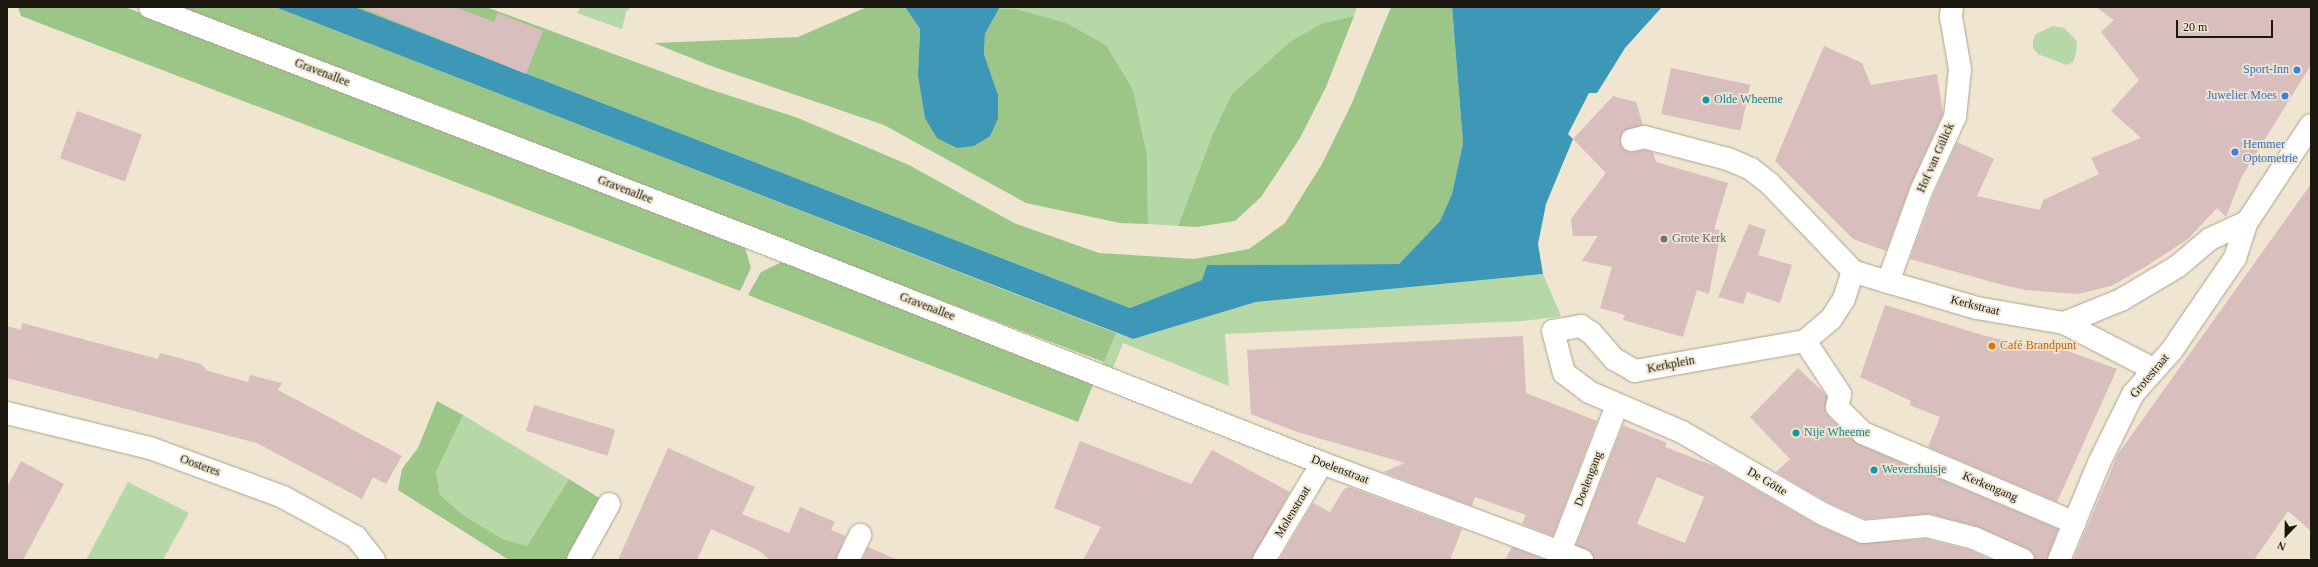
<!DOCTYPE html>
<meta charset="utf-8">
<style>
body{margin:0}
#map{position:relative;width:2318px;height:567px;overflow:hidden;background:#efe5d0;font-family:Georgia,serif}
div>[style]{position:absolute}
.green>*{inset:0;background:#b6d8a7}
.forest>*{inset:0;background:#9bc687}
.water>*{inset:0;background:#3d98b8}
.building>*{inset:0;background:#d8bebc;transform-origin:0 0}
.roads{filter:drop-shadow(0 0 1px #aba28e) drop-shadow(0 0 1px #aba28e)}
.pedestrian>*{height:22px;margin:-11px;padding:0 11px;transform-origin:11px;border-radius:11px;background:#fff}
.minor>*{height:22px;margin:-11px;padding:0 11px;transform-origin:11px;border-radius:11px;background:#fff}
.dots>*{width:11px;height:11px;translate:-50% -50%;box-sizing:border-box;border:2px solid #efe5d0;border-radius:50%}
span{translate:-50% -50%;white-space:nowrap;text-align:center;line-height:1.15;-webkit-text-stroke:3.5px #efe5d0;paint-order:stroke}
.shop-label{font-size:12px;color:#366cbe}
.right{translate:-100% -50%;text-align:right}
.left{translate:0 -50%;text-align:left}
.street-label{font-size:12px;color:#1a170f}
.culture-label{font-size:12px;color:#0d838f}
.worship-label{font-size:12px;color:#5b616d}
.food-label{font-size:12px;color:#c56008}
.frame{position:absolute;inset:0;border:8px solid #1a170f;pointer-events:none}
.north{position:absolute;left:2266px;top:515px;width:40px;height:40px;-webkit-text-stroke:3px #efe5d0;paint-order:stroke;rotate:202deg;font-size:11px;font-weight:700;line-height:16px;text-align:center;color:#1a170f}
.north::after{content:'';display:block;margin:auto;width:14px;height:18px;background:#1a170f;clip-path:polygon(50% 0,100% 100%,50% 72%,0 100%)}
.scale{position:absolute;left:2176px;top:20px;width:97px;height:18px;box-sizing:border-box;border:2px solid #1a170f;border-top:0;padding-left:5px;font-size:12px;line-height:14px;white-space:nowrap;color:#1a170f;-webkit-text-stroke:3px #efe5d0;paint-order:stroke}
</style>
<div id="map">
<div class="green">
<i style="clip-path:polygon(581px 7px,631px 7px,626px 12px,622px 29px,577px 13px)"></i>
<i style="clip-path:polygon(1000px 7px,1357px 7px,1354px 16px,1323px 23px,1231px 95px,1212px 136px,1178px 226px,1148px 224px,1147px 155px,1133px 90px,1107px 46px,999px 9px)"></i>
<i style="clip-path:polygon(2053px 26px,2064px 28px,2077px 41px,2076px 54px,2073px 62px,2067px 65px,2038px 54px,2033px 48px,2033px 40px,2036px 34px)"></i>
<i style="clip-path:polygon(1543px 274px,1561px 316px,1524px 321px,1225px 334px,1229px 386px,1123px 343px,1110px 375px,1100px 371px,1116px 333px,1133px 339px,1256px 302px)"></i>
<i style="clip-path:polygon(463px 415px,569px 479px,527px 546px,503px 539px,463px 515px,440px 495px,436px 472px)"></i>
<i style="clip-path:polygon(128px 482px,189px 513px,163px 560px,86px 560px)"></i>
</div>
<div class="forest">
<i style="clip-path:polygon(18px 7px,125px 7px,744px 244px,751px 268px,740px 291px,21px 16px)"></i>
<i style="clip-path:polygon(176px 7px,275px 7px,1116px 333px,1104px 362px,774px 237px,438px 105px)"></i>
<i style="clip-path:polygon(355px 7px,486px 7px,706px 88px,798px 118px,909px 165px,1014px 223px,1099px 253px,1194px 259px,1249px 249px,1285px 223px,1322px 164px,1352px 103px,1391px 7px,1452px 7px,1463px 143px,1452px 194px,1440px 221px,1399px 264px,1207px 265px,1203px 280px,1130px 308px)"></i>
<i style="clip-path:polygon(867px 7px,905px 7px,920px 29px,918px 75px,998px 95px,984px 54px,985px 34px,999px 9px,1015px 9px,1066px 23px,1107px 46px,1133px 90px,1147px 155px,1148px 224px,1120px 223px,1026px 203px,884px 125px,711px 66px,654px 43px,798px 37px)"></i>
<i style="clip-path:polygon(1354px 16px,1326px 87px,1300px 138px,1261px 197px,1235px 221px,1196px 227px,1178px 226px,1212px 136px,1231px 95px,1290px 42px,1323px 23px)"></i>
<i style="clip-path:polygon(786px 260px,1094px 382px,1078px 422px,748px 295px,761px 272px)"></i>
<i style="clip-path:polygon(437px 401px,463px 415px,436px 472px,440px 495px,463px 515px,503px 539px,527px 546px,569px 479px,609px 504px,578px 560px,509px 560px,398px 490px,402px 469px,418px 448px)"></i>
</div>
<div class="water">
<i style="clip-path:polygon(275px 7px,355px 7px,1130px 308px,1202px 280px,1207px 265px,1399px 264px,1440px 221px,1452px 194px,1463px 143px,1452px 7px,1662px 7px,1625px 48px,1597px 93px,1589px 93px,1568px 134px,1573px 139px,1546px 204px,1538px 244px,1543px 274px,1256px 302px,1133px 339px)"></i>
<i style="clip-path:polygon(905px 7px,1000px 7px,985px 34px,984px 54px,998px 95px,998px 119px,990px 136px,974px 146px,957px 148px,937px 138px,925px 118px,918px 75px,920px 29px)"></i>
</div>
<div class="building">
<i style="clip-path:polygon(360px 7px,455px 7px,494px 22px,498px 13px,543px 31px,526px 74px)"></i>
<i style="clip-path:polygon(2096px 7px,2311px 7px,2311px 65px,2242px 176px,2226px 217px,2217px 208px,2188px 239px,2145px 267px,2111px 286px,2078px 294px,2025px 290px,1999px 284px,1910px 259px,1933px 196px,1957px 142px,1994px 159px,1977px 196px,2040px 210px,2043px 200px,2099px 174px,2091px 158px,2141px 138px,2111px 111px,2139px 80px,2101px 32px,2114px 20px)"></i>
<i style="clip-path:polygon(1824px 46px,1862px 63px,1871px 85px,1937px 74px,1943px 114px,1910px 186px,1886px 251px,1853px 239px,1775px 161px)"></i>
<i style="left:1671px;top:68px;width:81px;height:47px;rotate:12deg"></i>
<i style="clip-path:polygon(1613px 96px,1636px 102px,1643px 125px,1623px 131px,1620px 143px,1623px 149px,1629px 152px,1644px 150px,1653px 152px,1656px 162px,1728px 183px,1714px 229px,1721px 231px,1709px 294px,1697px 290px,1683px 337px,1623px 320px,1625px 315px,1600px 308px,1612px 267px,1582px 261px,1598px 236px,1573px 236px,1571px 219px,1606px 173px,1573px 139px)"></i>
<i style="left:77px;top:111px;width:69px;height:50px;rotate:20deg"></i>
<i style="clip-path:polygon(2311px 184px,2311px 531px,2288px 511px,2254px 560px,2073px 560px,2118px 454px)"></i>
<i style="clip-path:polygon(1749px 224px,1766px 230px,1758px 255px,1792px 265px,1780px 303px,1747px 292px,1743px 304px,1718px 297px)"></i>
<i style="clip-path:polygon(1885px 305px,1982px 335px,2024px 345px,2068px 351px,2117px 369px,2057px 502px,1928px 447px,1940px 417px,1909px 405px,1911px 401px,1860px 377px)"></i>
<i style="clip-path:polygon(22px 323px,158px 359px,160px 353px,201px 364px,208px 371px,248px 382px,250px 375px,282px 383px,278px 390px,402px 456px,386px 484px,373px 477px,362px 499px,257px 443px,7px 378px,7px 326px,21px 330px)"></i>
<i style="clip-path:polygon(1523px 336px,1526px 393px,1597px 421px,1553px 536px,1522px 524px,1526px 515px,1475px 497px,1472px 506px,1383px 472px,1405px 463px,1297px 432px,1251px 414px,1247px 350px)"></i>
<i style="clip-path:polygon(1798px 368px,1827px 396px,1825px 410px,1828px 416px,1858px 444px,2058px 529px,2047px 560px,2035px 560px,2033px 553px,2028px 549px,1979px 527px,1930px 514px,1865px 519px,1829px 503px,1776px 472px,1790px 459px,1750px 417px)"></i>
<i style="left:534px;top:405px;width:85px;height:27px;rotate:17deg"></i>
<i style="clip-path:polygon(evenodd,1623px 425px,1667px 443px,1665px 447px,1717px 467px,1817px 525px,1858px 543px,1926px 539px,1970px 550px,1992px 560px,1594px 560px,1591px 552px,1576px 545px,1623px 425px,1657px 477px,1704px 497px,1685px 543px,1637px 524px,1657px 477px)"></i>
<i style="clip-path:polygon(1080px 441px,1191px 484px,1212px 450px,1290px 492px,1252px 560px,1083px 560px,1101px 527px,1054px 508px)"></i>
<i style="clip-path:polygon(668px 448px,755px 487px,742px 514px,789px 533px,800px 507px,835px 522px,831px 530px,845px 536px,836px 560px,770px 560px,758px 550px,711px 529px,697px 560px,618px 560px)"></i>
<i style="clip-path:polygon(21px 461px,64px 484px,23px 560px,7px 560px,7px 487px)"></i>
<i style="clip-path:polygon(1349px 487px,1462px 529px,1450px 560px,1279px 560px,1313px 503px,1330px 512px,1344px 489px)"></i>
<i style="clip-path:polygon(868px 547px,898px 560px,862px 560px)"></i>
<i style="clip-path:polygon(1512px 547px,1546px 560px,1505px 560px)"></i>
</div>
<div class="roads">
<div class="pedestrian">
<i style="left:1888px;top:282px;width:93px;rotate:16.3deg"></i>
<i style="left:1977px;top:308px;width:88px;rotate:9.8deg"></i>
<i style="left:2064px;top:323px;width:100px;rotate:27.3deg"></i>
<i style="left:2064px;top:323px;width:61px;rotate:-22deg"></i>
<i style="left:2121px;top:300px;width:66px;rotate:-30.8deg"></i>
<i style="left:2178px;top:266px;width:42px;rotate:-40.2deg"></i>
<i style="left:2210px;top:239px;width:41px;rotate:-24.7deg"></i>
<i style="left:1840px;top:394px;width:13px;rotate:103deg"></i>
<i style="left:1837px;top:407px;width:37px;rotate:45deg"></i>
<i style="left:1863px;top:433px;width:230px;rotate:23deg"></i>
<i style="left:2059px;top:560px;width:105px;rotate:-67.6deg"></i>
<i style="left:2099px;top:463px;width:77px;rotate:-63.8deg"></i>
<i style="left:2133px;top:394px;width:59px;rotate:-48.4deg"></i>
<i style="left:2172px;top:350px;width:112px;rotate:-55.6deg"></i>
<i style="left:2235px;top:258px;width:38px;rotate:-72deg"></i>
<i style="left:2247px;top:222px;width:116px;rotate:-56.6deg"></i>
</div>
<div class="minor">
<i style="left:150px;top:7px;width:663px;rotate:21.03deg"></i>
<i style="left:769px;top:245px;width:594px;rotate:21.52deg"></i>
<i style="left:1322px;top:463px;width:278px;rotate:20.5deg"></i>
<i style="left:1952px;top:7px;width:10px;rotate:96deg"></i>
<i style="left:1951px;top:17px;width:53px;rotate:80.2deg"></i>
<i style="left:1960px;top:69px;width:48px;rotate:95.9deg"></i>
<i style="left:1955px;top:117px;width:81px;rotate:114.7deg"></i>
<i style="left:1921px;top:191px;width:97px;rotate:109.9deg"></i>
<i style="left:1888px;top:282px;width:37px;rotate:-163deg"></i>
<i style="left:1853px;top:271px;width:29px;rotate:108deg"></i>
<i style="left:1844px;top:299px;width:24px;rotate:123deg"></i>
<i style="left:1831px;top:319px;width:34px;rotate:140deg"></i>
<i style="left:1805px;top:341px;width:173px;rotate:170deg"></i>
<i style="left:1635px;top:371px;width:24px;rotate:-150deg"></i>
<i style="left:1614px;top:359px;width:35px;rotate:-131deg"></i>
<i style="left:1591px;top:333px;width:12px;rotate:-145deg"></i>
<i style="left:1581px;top:326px;width:28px;rotate:170deg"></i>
<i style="left:1553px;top:331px;width:43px;rotate:75.3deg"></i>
<i style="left:1564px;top:373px;width:31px;rotate:37deg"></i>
<i style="left:1589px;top:392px;width:101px;rotate:23.3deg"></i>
<i style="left:1682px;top:432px;width:163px;rotate:30.2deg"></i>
<i style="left:1823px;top:514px;width:44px;rotate:24.2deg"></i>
<i style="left:1863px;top:532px;width:64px;rotate:-5.4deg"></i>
<i style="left:1927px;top:526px;width:49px;rotate:14.3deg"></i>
<i style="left:1974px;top:538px;width:54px;rotate:24.2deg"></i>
<i style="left:1632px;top:140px;width:12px;rotate:-14deg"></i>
<i style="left:1644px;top:137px;width:87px;rotate:14.7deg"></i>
<i style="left:1728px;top:159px;width:25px;rotate:23deg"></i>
<i style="left:1751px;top:169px;width:24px;rotate:38deg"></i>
<i style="left:1770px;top:184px;width:120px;rotate:46.3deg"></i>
<i style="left:1805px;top:341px;width:64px;rotate:56.6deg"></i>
<i style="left:7px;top:413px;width:147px;rotate:13.8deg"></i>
<i style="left:150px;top:448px;width:142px;rotate:20.2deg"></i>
<i style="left:283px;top:497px;width:83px;rotate:28.7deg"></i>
<i style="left:356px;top:537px;width:29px;rotate:52deg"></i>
<i style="left:1560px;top:552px;width:158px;rotate:-68.8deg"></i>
<i style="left:578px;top:560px;width:64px;rotate:-61deg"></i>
<i style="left:848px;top:560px;width:28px;rotate:-64deg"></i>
<i style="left:1264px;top:560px;width:113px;rotate:-59.1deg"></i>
</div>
</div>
<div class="dots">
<i style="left:2297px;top:70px;background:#3f7fe0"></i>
<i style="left:2285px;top:96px;background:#3f7fe0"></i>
<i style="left:1706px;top:100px;background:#0f9aa8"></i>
<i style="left:2235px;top:152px;background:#3f7fe0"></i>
<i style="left:1664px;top:239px;background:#6b7280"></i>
<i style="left:1992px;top:346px;background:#e8710a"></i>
<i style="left:1796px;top:433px;background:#0f9aa8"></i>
<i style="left:1874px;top:470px;background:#0f9aa8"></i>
</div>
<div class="shop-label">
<span class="right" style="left:2289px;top:70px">Sport-Inn</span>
<span class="right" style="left:2277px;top:96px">Juwelier Moes</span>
<span class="left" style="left:2243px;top:152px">Hemmer<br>Optometrie</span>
</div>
<div class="street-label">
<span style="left:322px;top:73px;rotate:21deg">Gravenallee</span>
<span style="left:1936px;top:158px;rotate:-66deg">Hof van Gülick</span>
<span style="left:625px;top:190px;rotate:21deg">Gravenallee</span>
<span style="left:1975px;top:306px;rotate:14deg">Kerkstraat</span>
<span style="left:927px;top:307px;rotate:21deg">Gravenallee</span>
<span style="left:1671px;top:365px;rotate:-11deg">Kerkplein</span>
<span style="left:2150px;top:376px;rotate:-50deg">Grotestraat</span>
<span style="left:200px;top:466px;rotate:20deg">Oosteres</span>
<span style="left:1340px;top:470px;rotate:21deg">Doelenstraat</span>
<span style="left:1589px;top:479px;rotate:-69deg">Doelengang</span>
<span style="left:1767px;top:482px;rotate:30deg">De Götte</span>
<span style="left:1990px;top:487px;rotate:23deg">Kerkengang</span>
<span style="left:1293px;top:512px;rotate:-59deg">Molenstraat</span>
</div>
<div class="culture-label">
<span class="left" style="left:1714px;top:100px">Olde Wheeme</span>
<span class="left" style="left:1804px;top:433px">Nije Wheeme</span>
<span class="left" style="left:1882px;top:470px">Wevershuisje</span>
</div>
<div class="worship-label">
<span class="left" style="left:1672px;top:239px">Grote Kerk</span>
</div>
<div class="food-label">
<span class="left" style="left:2000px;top:346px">Café Brandpunt</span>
</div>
<div class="frame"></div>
<div class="north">N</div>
<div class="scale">20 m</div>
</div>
